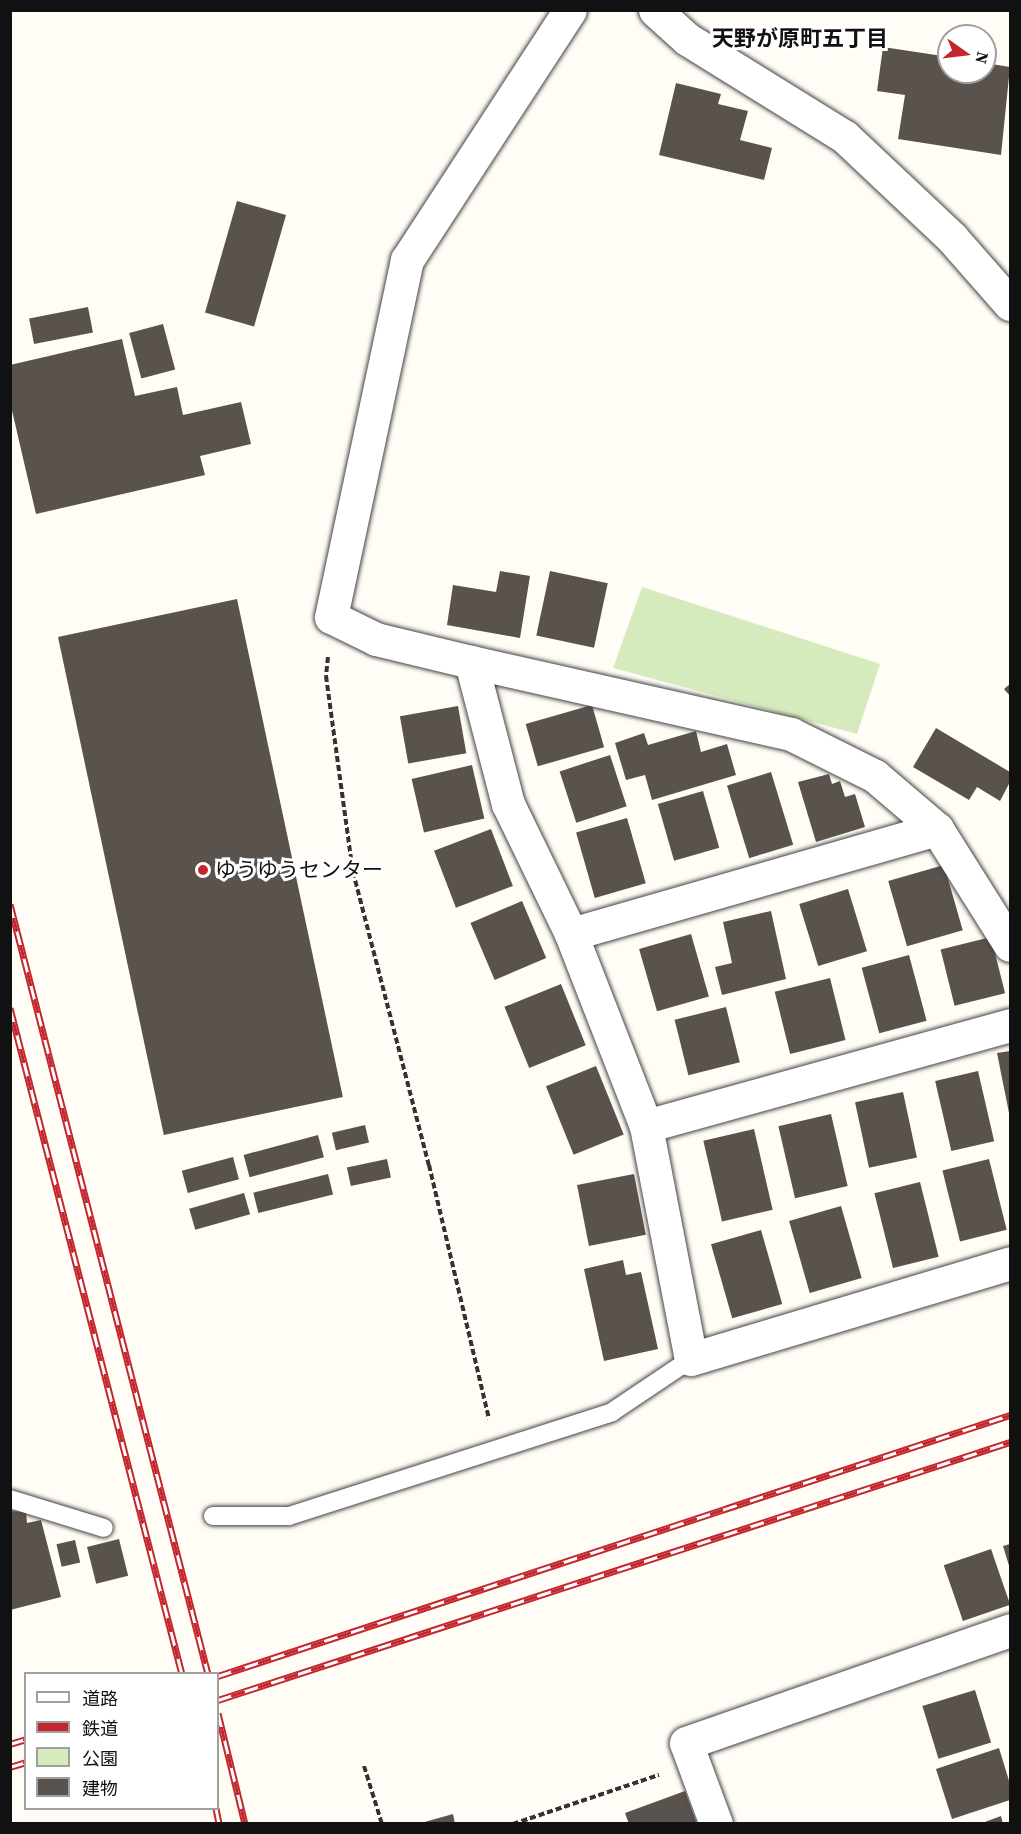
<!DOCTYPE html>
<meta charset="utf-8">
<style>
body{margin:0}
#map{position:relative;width:1021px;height:1834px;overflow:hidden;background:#fffdf5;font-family:"Source Serif 4","Noto Sans JP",serif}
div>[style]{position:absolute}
.green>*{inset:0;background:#d5ebbd}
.building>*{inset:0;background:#5a524d;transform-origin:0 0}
.path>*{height:4px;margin-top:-2px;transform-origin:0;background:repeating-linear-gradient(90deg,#333 0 6px,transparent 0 9px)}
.roads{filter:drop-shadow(0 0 2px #444) drop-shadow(0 0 2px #444)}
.service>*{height:18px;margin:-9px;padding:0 9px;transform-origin:9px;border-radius:9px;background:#fff}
.minor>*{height:33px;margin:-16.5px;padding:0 16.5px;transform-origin:16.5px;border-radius:16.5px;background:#fff}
.tertiary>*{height:33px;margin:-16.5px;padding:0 16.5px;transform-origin:16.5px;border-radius:16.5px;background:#fff}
.rail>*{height:7px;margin-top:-3.5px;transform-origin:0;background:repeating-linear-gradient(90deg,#fff 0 14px,#c4262e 0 28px);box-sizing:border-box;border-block:2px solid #c4262e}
.dots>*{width:16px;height:16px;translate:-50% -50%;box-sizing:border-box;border:3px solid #fff;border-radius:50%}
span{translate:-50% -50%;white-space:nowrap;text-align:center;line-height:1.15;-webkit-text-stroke:6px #fff;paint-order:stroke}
.poi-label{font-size:21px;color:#111}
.left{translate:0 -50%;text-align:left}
.neighbourhood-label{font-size:22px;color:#111;font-weight:700}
.frame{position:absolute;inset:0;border:12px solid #111;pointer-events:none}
.legend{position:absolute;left:24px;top:1672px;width:195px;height:138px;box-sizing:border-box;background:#fff;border:2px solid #a0a0a0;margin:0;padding:8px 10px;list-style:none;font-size:18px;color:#111}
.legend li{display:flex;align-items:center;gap:12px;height:30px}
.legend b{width:30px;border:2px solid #a0a0a0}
.north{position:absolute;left:937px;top:24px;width:60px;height:60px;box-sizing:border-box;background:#fff;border:2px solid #a0a0a0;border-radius:50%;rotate:104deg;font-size:16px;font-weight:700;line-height:24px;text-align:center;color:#111}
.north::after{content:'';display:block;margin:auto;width:21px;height:27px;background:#c4262e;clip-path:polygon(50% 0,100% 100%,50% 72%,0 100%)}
</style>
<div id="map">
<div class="green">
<i style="clip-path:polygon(642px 587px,880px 664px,857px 734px,613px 668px)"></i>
</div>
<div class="building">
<i style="clip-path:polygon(883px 47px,949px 57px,949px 72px,985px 72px,985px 63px,1010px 67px,1001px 155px,898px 139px,905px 95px,877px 91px)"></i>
<i style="clip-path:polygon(676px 83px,721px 94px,718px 104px,748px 111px,740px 140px,772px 148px,764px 180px,659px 155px)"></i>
<i style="left:237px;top:201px;width:51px;height:116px;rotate:16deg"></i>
<i style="left:88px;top:307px;width:26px;height:60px;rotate:79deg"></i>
<i style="left:163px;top:324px;width:47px;height:35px;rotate:75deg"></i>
<i style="clip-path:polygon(122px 339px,135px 396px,177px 387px,183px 415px,241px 402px,251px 444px,200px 456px,205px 475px,36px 514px,10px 402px,10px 365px)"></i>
<i style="clip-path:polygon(500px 571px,530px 576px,520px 638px,447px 625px,453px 585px,496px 592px)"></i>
<i style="left:550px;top:571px;width:59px;height:66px;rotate:12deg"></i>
<i style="left:237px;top:599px;width:509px;height:183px;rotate:78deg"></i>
<i style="clip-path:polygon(1010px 684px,1010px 696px,1004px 689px)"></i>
<i style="left:592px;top:705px;width:44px;height:69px;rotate:74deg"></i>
<i style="left:458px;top:706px;width:48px;height:59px;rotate:80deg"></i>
<i style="clip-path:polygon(936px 728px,1010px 772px,1010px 782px,1000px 801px,977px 787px,969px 800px,913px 767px)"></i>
<i style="clip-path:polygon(696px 731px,701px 752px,727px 744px,736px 775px,652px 800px,645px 775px,626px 780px,615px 743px,644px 733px,648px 745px)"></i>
<i style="left:610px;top:755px;width:54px;height:53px;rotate:72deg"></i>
<i style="left:472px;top:765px;width:55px;height:62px;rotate:77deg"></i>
<i style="left:771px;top:772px;width:76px;height:46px;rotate:73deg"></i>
<i style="clip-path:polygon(829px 774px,832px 784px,840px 781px,845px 797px,855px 794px,865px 827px,816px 842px,798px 782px)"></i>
<i style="left:703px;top:791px;width:59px;height:47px;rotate:74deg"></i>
<i style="left:627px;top:818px;width:68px;height:53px;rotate:74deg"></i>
<i style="left:491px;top:829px;width:61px;height:61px;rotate:69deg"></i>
<i style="left:944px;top:865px;width:68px;height:58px;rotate:74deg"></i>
<i style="left:848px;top:889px;width:65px;height:51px;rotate:73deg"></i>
<i style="left:522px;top:901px;width:62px;height:56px;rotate:67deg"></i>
<i style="clip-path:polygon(771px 911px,786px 979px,722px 995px,715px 967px,732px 963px,723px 922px)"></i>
<i style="left:691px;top:934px;width:65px;height:54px;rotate:74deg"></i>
<i style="left:991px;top:937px;width:58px;height:52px;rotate:76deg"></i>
<i style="left:909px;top:955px;width:68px;height:49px;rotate:75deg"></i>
<i style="left:830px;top:978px;width:64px;height:57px;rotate:76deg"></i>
<i style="left:561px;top:984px;width:66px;height:61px;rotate:68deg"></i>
<i style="left:726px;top:1007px;width:57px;height:53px;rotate:76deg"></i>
<i style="clip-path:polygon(1010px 1051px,1010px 1113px,1009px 1113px,997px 1053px)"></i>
<i style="left:596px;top:1066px;width:74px;height:54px;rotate:68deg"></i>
<i style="left:978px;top:1071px;width:72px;height:44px;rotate:77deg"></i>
<i style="left:903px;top:1092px;width:67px;height:49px;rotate:78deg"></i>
<i style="left:831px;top:1114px;width:74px;height:54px;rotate:77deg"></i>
<i style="left:365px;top:1125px;width:18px;height:34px;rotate:77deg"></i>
<i style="left:754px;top:1129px;width:83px;height:52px;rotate:77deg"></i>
<i style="left:318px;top:1135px;width:23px;height:77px;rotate:75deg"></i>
<i style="left:233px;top:1157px;width:23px;height:53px;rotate:75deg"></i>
<i style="left:387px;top:1159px;width:19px;height:41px;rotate:78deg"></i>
<i style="left:989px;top:1159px;width:73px;height:48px;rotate:76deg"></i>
<i style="left:328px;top:1174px;width:21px;height:77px;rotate:76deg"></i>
<i style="left:634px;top:1174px;width:62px;height:58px;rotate:79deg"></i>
<i style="left:920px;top:1182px;width:77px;height:47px;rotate:76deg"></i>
<i style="left:244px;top:1193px;width:22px;height:57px;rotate:74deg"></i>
<i style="left:841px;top:1206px;width:75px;height:54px;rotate:74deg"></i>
<i style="left:761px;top:1230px;width:77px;height:52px;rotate:74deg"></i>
<i style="clip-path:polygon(623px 1260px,626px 1275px,641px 1272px,658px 1349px,604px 1361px,584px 1269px)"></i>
<i style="clip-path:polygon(10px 1511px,26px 1512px,27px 1523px,41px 1520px,61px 1597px,10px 1610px)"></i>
<i style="left:119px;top:1539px;width:38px;height:33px;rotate:76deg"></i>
<i style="left:75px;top:1540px;width:23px;height:19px;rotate:77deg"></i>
<i style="clip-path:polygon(1010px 1544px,1010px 1569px,1003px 1546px)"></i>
<i style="left:991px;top:1549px;width:59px;height:50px;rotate:71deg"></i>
<i style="left:975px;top:1690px;width:55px;height:55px;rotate:73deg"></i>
<i style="clip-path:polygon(999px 1748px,1010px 1784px,1010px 1800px,952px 1819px,936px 1769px)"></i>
<i style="clip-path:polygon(685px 1791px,697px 1824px,629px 1824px,625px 1813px)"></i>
<i style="clip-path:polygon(453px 1814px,455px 1824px,421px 1824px,421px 1823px)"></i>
<i style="clip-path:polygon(1001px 1816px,1003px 1824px,982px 1824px,982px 1823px)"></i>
</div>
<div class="path">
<i style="left:328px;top:657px;width:19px;rotate:96deg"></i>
<i style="left:326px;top:676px;width:198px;rotate:82.2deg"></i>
<i style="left:353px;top:872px;width:303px;rotate:75.5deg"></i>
<i style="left:429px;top:1165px;width:261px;rotate:76.7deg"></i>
<i style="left:364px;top:1766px;width:61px;rotate:72.8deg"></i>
<i style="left:513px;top:1824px;width:154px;rotate:-18.6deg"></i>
</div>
<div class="roads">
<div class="service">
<i style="left:10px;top:1499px;width:98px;rotate:17.1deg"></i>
<i style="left:213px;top:1516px;width:76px"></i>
<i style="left:289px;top:1516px;width:339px;rotate:-17.8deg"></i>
<i style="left:612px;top:1412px;width:95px;rotate:-33.9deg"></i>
</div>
<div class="minor">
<i style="left:655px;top:10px;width:43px;rotate:42.2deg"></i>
<i style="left:687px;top:39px;width:186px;rotate:31.8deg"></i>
<i style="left:845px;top:137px;width:147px;rotate:43.3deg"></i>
<i style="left:952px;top:238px;width:88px;rotate:48.7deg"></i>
<i style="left:471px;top:662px;width:98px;rotate:-166.4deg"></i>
<i style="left:376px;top:639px;width:50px;rotate:-153.9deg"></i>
<i style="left:331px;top:617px;width:365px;rotate:-78deg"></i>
<i style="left:407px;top:260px;width:298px;rotate:-56.9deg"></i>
<i style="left:571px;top:934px;width:381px;rotate:-16deg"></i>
<i style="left:1010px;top:945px;width:137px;rotate:-122.2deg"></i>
<i style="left:937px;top:829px;width:82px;rotate:-139.5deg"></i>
<i style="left:875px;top:776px;width:94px;rotate:-153.4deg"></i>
<i style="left:791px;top:734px;width:328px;rotate:-167.3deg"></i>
<i style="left:471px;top:662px;width:147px;rotate:75.4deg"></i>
<i style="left:508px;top:804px;width:144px;rotate:64.1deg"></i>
<i style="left:571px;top:934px;width:206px;rotate:68.7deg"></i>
<i style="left:646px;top:1126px;width:237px;rotate:79.1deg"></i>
<i style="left:691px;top:1359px;width:333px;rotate:-16.7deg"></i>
<i style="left:646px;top:1126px;width:378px;rotate:-15.5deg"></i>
</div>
<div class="tertiary">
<i style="left:716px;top:1824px;width:86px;rotate:-110.3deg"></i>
<i style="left:686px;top:1743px;width:343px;rotate:-19.2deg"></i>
</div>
</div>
<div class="rail">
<i style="left:10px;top:904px;width:795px;rotate:75.58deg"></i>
<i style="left:10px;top:1008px;width:688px;rotate:75.52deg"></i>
<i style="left:218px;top:1676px;width:834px;rotate:-18.24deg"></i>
<i style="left:218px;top:1700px;width:833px;rotate:-18.04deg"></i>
<i style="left:218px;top:1713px;width:114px;rotate:76.3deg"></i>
<i style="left:10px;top:1744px;width:17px;rotate:-17deg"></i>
<i style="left:10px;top:1767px;width:17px;rotate:-17deg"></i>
<i style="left:216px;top:1808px;width:16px;rotate:79deg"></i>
</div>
<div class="dots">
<i style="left:203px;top:870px;background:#c4262e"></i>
</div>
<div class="poi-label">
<span class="left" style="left:215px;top:870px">ゆうゆうセンター</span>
</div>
<div class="neighbourhood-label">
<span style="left:800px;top:39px">天野が原町五丁目</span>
</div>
<div class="frame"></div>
<ul class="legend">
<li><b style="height:8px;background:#fff"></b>道路</li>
<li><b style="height:8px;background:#c4262e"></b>鉄道</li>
<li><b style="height:16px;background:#d5ebbd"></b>公園</li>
<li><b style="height:16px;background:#5a524d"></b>建物</li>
</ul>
<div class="north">N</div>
</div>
